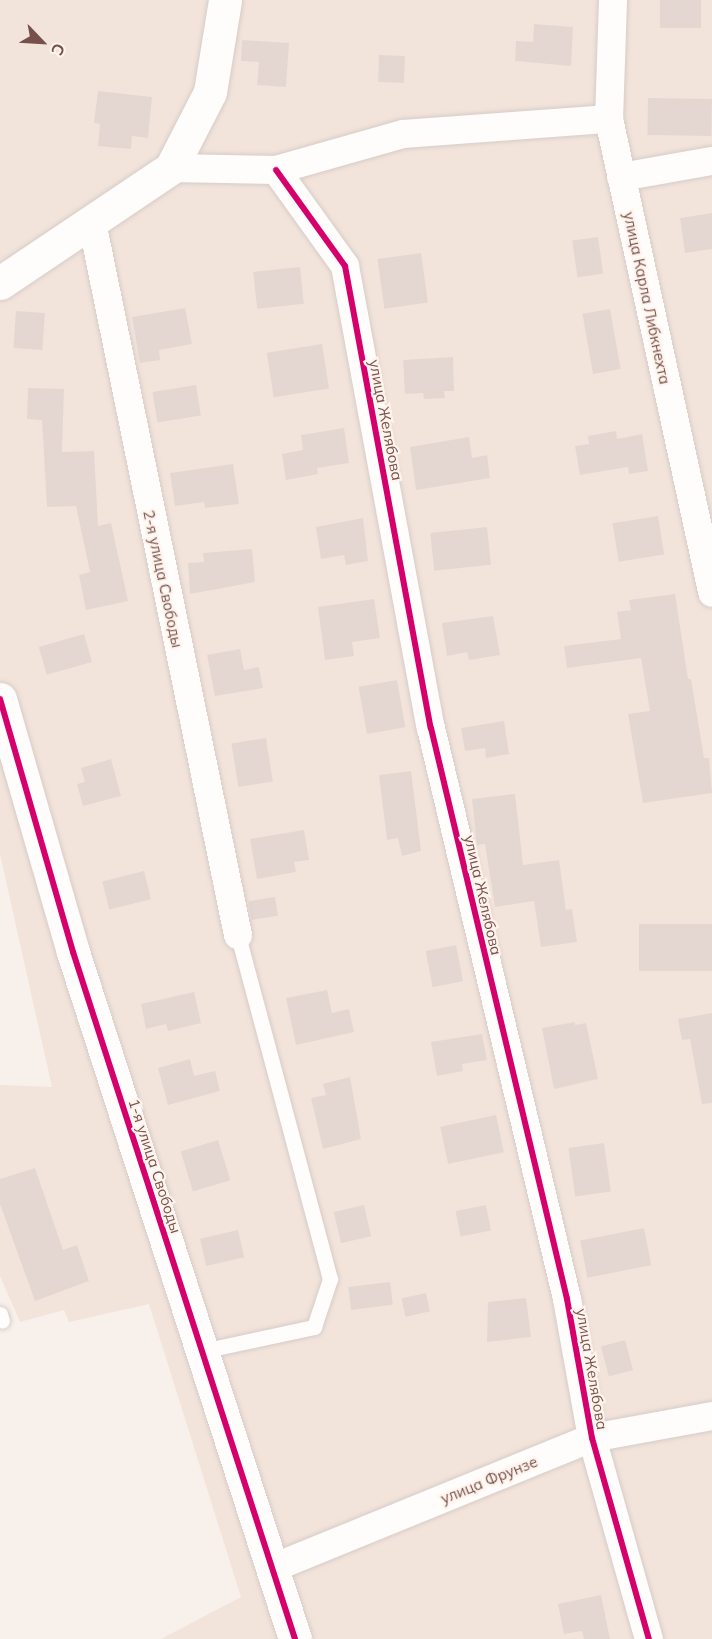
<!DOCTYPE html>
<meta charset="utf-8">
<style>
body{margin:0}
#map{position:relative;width:712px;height:1639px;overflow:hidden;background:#f8f0eb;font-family:Mulish,sans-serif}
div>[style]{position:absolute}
.residential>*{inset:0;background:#f3e4db}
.building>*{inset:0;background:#e4d7d2;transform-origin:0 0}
.roads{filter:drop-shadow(0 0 2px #d6ccc8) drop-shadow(0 0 2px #d6ccc8)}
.service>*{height:15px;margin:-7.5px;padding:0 7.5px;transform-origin:7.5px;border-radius:7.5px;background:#fefdfc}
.minor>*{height:28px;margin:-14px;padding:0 14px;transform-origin:14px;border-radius:14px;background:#fefdfc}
.tertiary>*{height:33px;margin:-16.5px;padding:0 16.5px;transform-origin:16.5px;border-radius:16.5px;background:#fefdfc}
.cycleway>*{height:6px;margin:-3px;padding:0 3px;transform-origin:3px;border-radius:3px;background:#d6006c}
span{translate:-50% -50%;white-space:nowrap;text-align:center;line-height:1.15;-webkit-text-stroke:4.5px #fff4ed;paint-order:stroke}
.street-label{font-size:15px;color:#76504a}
.north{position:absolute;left:12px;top:12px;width:60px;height:60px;-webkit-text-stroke:4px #fff4ed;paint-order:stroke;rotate:115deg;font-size:16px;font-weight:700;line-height:24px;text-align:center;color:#76504a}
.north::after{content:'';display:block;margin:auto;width:21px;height:27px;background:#76504a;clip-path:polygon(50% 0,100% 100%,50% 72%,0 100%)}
</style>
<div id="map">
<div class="residential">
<i style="clip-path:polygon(0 0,712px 0,712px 1639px,161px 1639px,241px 1597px,149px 1304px,69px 1322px,64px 1310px,20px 1322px,0 1276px,0 1085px,52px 1087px,0 854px)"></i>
</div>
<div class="building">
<i style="left:660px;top:0;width:41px;height:28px"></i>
<i style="clip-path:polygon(534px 24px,573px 27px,571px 66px,515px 61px,516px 41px,533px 42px)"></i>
<i style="clip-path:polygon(242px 40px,289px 43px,286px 87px,257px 85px,259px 62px,241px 61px)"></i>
<i style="left:379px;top:55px;width:26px;height:27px;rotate:2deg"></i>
<i style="clip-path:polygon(98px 91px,152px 97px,148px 138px,132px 136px,131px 149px,98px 146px,100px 124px,94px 123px)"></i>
<i style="left:648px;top:98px;width:64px;height:37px;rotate:1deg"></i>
<i style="clip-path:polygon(712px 213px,712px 249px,685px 253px,680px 218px)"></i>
<i style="left:598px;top:237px;width:37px;height:26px;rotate:82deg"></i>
<i style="left:421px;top:253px;width:50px;height:44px;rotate:82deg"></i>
<i style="left:300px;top:267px;width:37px;height:47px;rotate:84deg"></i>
<i style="clip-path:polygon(185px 308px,192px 344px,159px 350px,160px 360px,140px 363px,132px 317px)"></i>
<i style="left:610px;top:309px;width:61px;height:28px;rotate:80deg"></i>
<i style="left:16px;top:311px;width:29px;height:37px;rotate:4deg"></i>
<i style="left:322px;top:344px;width:45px;height:56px;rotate:81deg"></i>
<i style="clip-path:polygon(453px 357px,454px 391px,444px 391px,445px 398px,424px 399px,423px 393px,405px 394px,403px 360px)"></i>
<i style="left:196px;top:385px;width:31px;height:44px;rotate:81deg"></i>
<i style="clip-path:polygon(28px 388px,64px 389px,62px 452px,94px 451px,98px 526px,111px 523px,128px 601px,86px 610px,79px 575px,90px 572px,76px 506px,47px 507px,42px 420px,27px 419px)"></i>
<i style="clip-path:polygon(344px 428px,349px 463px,317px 468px,318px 474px,286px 480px,282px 454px,303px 450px,301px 435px)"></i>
<i style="clip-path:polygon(616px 431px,617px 439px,642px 434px,648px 471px,629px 474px,628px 467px,580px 475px,575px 446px,589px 444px,588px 436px)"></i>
<i style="clip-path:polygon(469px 437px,472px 458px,487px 455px,490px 478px,416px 490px,410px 447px)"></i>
<i style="clip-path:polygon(233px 464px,239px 504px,205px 508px,204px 502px,175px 506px,170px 473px)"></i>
<i style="left:658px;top:516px;width:39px;height:46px;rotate:81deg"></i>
<i style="clip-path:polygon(363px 518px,368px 561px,346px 565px,344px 555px,321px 559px,316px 527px)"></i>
<i style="left:487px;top:527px;width:38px;height:57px;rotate:84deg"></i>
<i style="clip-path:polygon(252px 549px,255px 582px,190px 594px,188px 563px,204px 562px,203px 553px)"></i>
<i style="clip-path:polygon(675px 594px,688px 679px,691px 679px,704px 758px,709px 758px,712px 793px,643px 803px,628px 714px,650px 711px,641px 658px,567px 668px,564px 646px,621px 639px,617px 612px,631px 610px,629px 600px)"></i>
<i style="clip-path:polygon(374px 599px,380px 638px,352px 642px,354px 656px,325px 660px,318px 607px)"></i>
<i style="clip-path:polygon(493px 616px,500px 655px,469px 660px,467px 652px,447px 656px,442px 623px)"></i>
<i style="left:84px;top:634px;width:29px;height:47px;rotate:74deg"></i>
<i style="clip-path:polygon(240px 649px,244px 670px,259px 667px,263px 688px,215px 696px,207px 655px)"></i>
<i style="left:397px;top:680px;width:48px;height:39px;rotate:80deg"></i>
<i style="clip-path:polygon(504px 721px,509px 754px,486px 758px,485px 748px,465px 751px,461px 728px)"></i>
<i style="left:266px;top:738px;width:44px;height:35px;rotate:81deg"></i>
<i style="clip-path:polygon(111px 759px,121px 796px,83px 806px,77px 784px,85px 782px,81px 768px)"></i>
<i style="clip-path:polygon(411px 771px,421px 851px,402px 856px,398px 838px,387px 840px,379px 775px)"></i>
<i style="clip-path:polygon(515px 794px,523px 865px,559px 860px,566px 910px,572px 909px,577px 942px,541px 947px,534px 901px,495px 907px,485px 844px,477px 845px,472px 799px)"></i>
<i style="clip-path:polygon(304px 830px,309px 860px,294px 862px,296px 872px,257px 879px,250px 839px)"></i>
<i style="left:144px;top:871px;width:29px;height:43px;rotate:76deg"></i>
<i style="left:275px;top:897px;width:19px;height:27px;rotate:81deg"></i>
<i style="left:712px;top:924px;width:47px;height:73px;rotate:90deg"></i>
<i style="left:456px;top:945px;width:37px;height:31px;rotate:79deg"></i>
<i style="clip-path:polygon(327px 990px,332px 1013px,349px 1009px,354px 1032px,296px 1045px,286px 998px)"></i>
<i style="clip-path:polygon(194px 992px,201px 1023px,168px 1031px,166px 1024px,146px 1029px,141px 1004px)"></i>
<i style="clip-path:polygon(712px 1013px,712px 1103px,702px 1104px,690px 1039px,682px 1040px,678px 1019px)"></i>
<i style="clip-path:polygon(575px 1022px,575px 1025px,586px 1023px,598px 1079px,554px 1089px,542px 1028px)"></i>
<i style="clip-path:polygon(482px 1034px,487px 1060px,462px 1064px,463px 1071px,437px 1076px,431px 1042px)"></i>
<i style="clip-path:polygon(190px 1059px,194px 1076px,215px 1071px,220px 1091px,168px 1105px,158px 1068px)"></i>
<i style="clip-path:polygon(350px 1077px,361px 1139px,323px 1149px,311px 1098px,326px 1095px,323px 1084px)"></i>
<i style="left:496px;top:1115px;width:38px;height:57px;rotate:78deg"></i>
<i style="left:218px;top:1140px;width:42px;height:39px;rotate:73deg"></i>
<i style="left:604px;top:1143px;width:49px;height:36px;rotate:82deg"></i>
<i style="clip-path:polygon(35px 1168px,63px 1250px,77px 1245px,89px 1281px,35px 1301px,0 1204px,0 1179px)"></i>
<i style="left:364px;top:1205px;width:32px;height:31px;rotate:77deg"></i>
<i style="left:486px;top:1205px;width:26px;height:31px;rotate:79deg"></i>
<i style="left:644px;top:1228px;width:38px;height:65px;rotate:79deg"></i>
<i style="left:238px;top:1230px;width:28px;height:39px;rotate:77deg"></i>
<i style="left:390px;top:1282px;width:23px;height:42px;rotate:83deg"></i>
<i style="left:426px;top:1293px;width:19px;height:25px;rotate:78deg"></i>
<i style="clip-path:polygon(526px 1298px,531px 1337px,487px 1342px,488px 1302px)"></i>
<i style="left:625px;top:1340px;width:31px;height:25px;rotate:75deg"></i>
<i style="clip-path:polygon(601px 1595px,610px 1639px,584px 1639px,582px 1631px,564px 1634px,558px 1604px)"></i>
</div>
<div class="roads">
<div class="service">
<i style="left:0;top:1314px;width:7px;rotate:74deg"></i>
<i style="left:202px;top:1351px;width:115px;rotate:-12.1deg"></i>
<i style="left:314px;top:1327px;width:51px;rotate:-71.6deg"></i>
<i style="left:330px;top:1279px;width:356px;rotate:-105deg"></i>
</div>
<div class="minor">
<i style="left:613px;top:0;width:119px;rotate:91.9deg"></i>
<i style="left:609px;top:119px;width:485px;rotate:77.7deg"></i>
<i style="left:171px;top:168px;width:105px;rotate:1.1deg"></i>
<i style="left:276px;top:170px;width:132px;rotate:-15.8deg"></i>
<i style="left:403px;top:134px;width:207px;rotate:-4.2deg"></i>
<i style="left:276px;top:170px;width:118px;rotate:54.3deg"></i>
<i style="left:345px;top:266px;width:470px;rotate:79.5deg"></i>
<i style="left:431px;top:728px;width:587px;rotate:76.6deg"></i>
<i style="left:567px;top:1299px;width:141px;rotate:79.8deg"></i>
<i style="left:592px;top:1438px;width:209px;rotate:74.2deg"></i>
<i style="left:621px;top:177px;width:92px;rotate:-10deg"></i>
<i style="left:92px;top:222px;width:728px;rotate:78.43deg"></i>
<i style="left:273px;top:1568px;width:344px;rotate:-22.2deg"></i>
<i style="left:592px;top:1438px;width:122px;rotate:-10.4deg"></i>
</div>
<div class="tertiary">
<i style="left:0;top:283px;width:206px;rotate:-33.9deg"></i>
<i style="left:171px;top:168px;width:85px;rotate:-62.8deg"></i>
<i style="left:210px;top:92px;width:93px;rotate:-80.7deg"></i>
<i style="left:0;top:699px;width:263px;rotate:73.9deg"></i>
<i style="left:73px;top:952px;width:722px;rotate:72.09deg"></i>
</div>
</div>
<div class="cycleway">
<i style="left:276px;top:170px;width:118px;rotate:54.3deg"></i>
<i style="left:345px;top:266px;width:470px;rotate:79.5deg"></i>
<i style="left:431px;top:728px;width:587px;rotate:76.6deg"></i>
<i style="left:567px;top:1299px;width:141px;rotate:79.8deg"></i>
<i style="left:592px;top:1438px;width:209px;rotate:74.2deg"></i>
<i style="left:0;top:699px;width:263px;rotate:73.9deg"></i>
<i style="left:73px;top:952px;width:722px;rotate:72.09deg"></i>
</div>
<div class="street-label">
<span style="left:647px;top:298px;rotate:78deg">улица Карла Либкнехта</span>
<span style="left:386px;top:420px;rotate:79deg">улица Желябова</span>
<span style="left:163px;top:579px;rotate:78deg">2-я улица Свободы</span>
<span style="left:483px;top:895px;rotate:77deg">улица Желябова</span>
<span style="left:155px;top:1166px;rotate:72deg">1-я улица Свободы</span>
<span style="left:592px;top:1369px;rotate:80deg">улица Желябова</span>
<span style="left:489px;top:1480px;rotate:-22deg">улица Фрунзе</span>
</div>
<div class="north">С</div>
</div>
